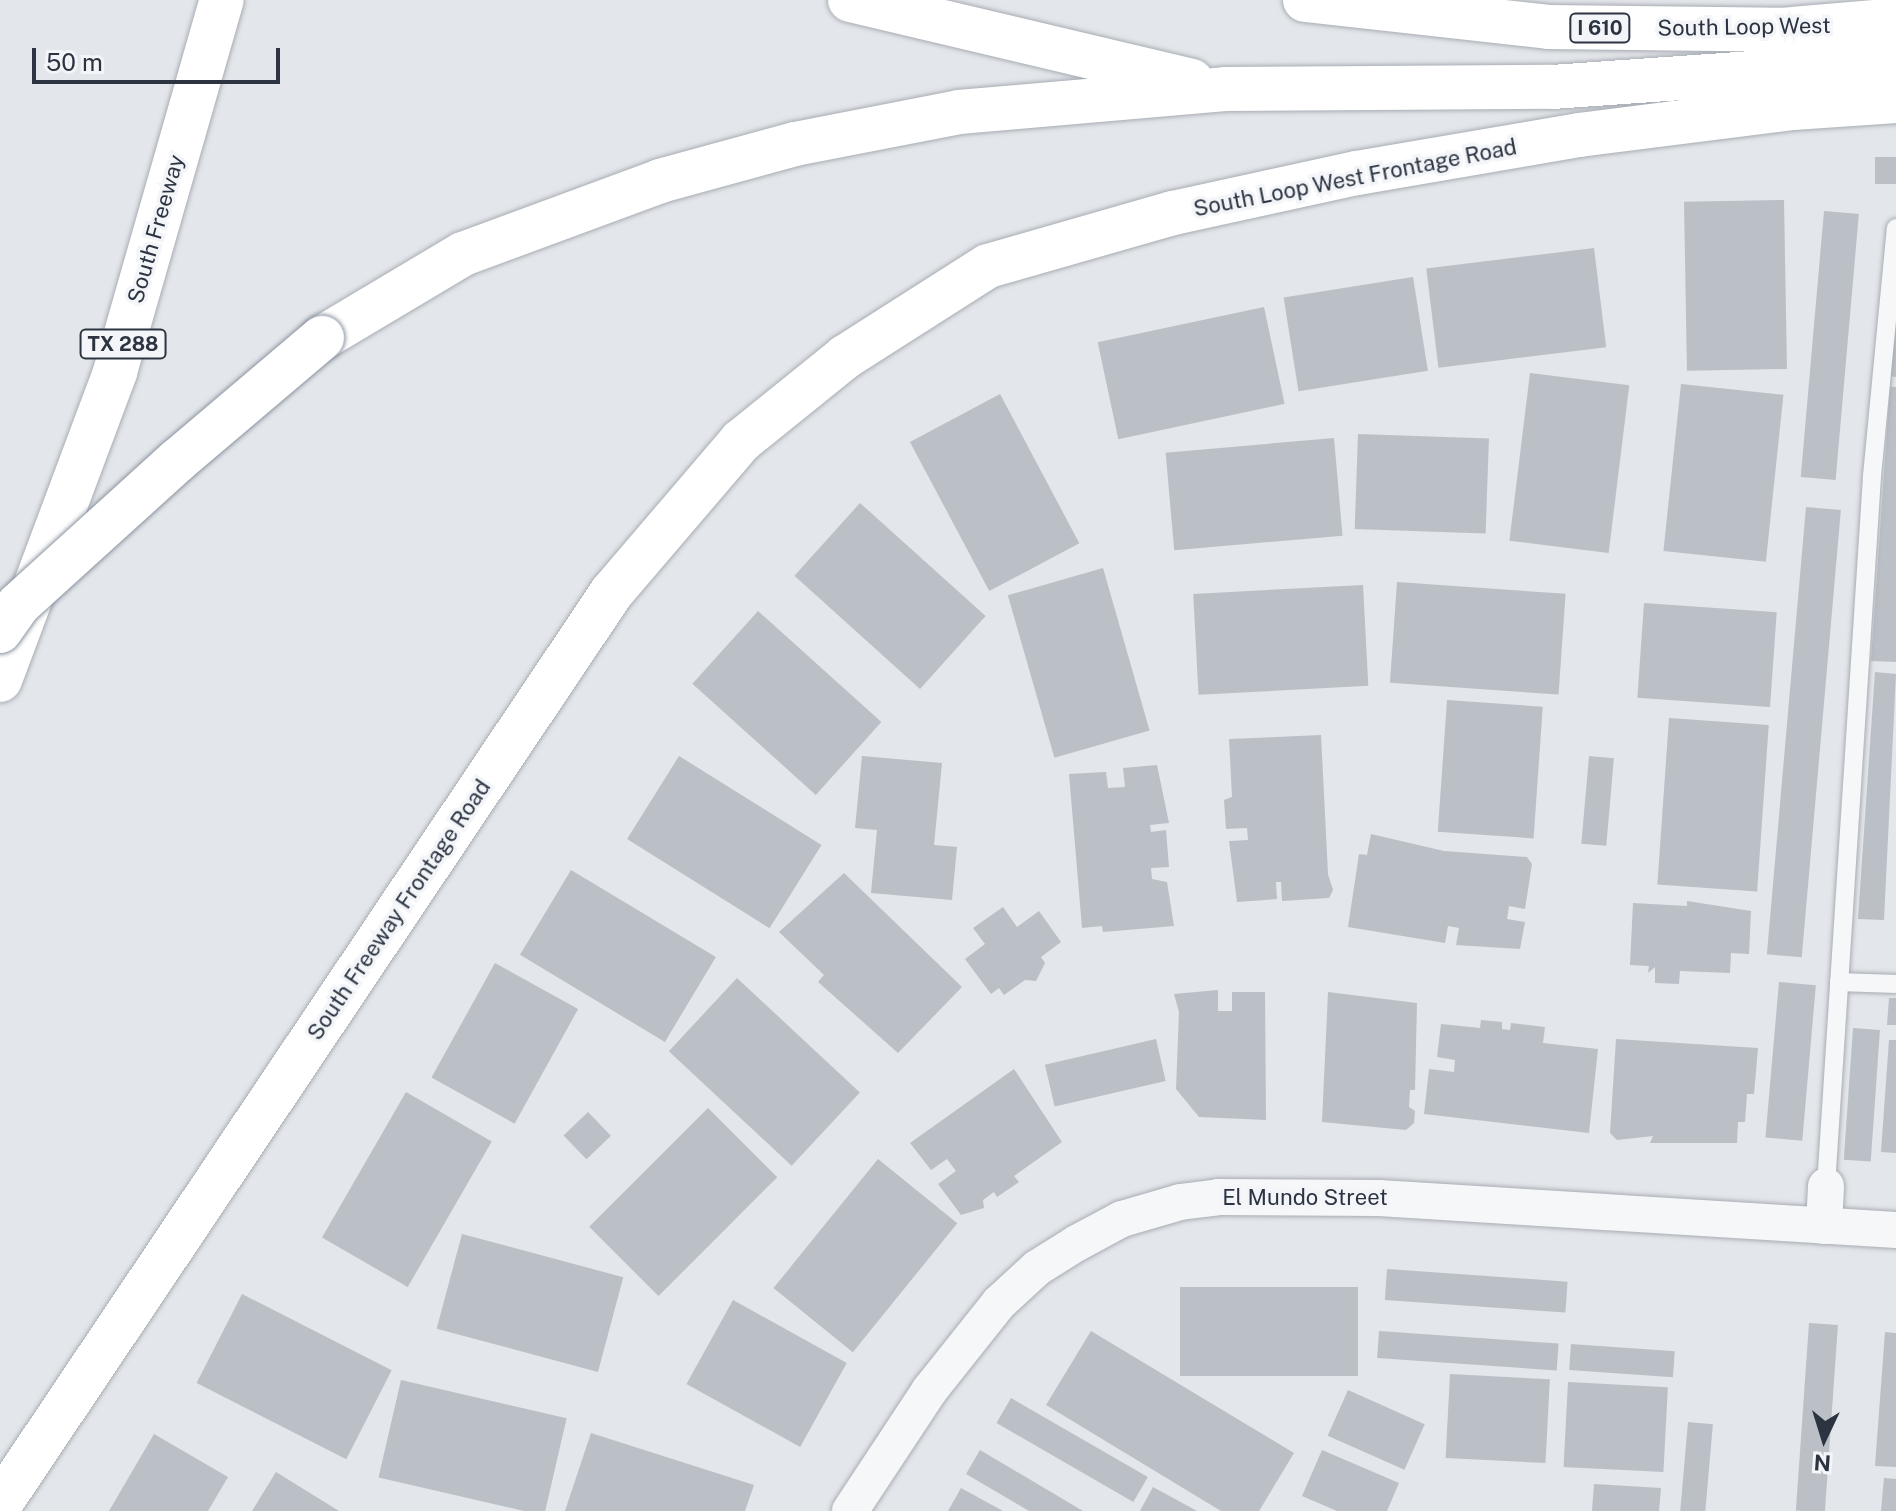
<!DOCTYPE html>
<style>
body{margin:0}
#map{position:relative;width:1896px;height:1511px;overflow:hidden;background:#e3e6ea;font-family:"Public Sans",sans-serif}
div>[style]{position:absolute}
.building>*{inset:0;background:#bbc0c7;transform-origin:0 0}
.roads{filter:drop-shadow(0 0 2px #a8adb4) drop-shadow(0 0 2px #a8adb4)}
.service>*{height:18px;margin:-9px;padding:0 9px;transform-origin:9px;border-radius:9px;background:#f6f7f9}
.minor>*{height:36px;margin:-18px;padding:0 18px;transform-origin:18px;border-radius:18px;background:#f6f7f9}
.secondary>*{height:44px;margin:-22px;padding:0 22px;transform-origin:22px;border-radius:22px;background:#fff}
.motorway>*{height:44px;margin:-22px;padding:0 22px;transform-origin:22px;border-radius:22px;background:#fff}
.bridges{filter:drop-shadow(0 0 2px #8b94a0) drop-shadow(0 0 2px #8b94a0)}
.motorway-bridge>*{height:44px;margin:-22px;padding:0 22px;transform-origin:22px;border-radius:22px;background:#fff}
span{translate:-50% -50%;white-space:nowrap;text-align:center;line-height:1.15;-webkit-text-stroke:7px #f3f5f8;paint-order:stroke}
.shield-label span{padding:2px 6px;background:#f3f5f8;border:2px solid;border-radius:6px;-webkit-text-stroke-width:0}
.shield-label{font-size:20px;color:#2c3442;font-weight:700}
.street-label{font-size:22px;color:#2c3442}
.north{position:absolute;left:1784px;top:1399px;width:80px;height:80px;-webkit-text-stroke:6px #f3f5f8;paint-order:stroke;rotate:184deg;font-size:22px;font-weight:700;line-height:32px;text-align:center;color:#2c3442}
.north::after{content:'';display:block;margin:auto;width:28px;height:36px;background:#2c3442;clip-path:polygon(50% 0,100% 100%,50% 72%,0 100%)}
.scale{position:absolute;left:32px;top:48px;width:248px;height:36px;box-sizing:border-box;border:4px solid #2c3442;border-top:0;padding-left:10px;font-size:24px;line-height:28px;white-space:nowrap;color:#2c3442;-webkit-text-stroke:6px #f3f5f8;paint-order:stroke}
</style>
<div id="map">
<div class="building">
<i style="left:1896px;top:157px;width:27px;height:21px;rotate:90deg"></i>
<i style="left:1784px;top:200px;width:169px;height:100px;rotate:89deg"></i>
<i style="left:1824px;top:211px;width:35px;height:267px;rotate:5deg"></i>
<i style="left:1594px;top:248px;width:100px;height:169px;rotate:83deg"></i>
<i style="left:1413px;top:277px;width:95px;height:131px;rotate:81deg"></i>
<i style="clip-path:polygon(1896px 298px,1896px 377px,1888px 376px)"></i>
<i style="left:1264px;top:307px;width:99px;height:170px;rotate:78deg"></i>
<i style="left:1530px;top:373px;width:100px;height:169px;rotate:7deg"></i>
<i style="left:1681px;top:384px;width:103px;height:168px;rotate:6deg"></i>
<i style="clip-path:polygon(1890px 387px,1896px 387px,1896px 662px,1871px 661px)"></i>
<i style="left:1000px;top:394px;width:169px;height:102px;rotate:62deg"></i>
<i style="left:1358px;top:434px;width:131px;height:95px;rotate:2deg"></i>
<i style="left:1334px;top:438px;width:98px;height:169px;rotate:85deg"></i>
<i style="left:860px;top:503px;width:169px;height:98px;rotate:42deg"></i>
<i style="left:1806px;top:507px;width:35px;height:449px;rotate:5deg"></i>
<i style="left:1103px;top:568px;width:169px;height:99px;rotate:74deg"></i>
<i style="left:1397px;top:582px;width:169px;height:101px;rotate:4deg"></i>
<i style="left:1363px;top:585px;width:101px;height:170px;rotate:87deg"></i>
<i style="left:1644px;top:603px;width:133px;height:95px;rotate:4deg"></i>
<i style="left:758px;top:611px;width:166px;height:98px;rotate:42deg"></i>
<i style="clip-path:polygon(1875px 672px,1896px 674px,1884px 920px,1858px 919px)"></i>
<i style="left:1447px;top:700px;width:96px;height:132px;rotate:4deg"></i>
<i style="left:1669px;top:718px;width:100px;height:167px;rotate:4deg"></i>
<i style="clip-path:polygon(1321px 735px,1328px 874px,1333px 890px,1329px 898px,1282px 901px,1281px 882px,1276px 882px,1277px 899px,1237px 902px,1229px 841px,1248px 840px,1247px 828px,1226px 829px,1224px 800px,1232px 797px,1229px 739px)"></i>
<i style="left:679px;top:756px;width:168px;height:98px;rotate:32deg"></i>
<i style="clip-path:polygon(862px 756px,942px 763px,934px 845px,957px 847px,952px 900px,871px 893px,877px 830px,855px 828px)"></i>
<i style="left:1589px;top:756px;width:25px;height:88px;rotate:5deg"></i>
<i style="clip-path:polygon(1157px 765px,1169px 823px,1150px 825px,1151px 832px,1166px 830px,1169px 867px,1151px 868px,1152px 879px,1167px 882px,1174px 926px,1103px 932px,1102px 926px,1082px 928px,1069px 774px,1106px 772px,1108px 788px,1125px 787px,1123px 768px)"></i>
<i style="clip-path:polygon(1371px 834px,1444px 851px,1527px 857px,1532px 864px,1525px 909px,1509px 906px,1507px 919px,1525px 922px,1520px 949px,1456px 945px,1459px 928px,1448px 926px,1445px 943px,1348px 927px,1359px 854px,1367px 855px)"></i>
<i style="left:571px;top:870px;width:169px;height:99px;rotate:31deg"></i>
<i style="clip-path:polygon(844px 873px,962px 987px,898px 1053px,818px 982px,824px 975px,779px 932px)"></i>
<i style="clip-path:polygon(1687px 901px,1751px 911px,1749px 954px,1731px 953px,1730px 973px,1680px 971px,1679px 984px,1655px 983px,1655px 967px,1648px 973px,1649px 966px,1630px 965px,1633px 903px,1687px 906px)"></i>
<i style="clip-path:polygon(1003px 907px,1017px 927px,1039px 911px,1061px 942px,1041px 957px,1045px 963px,1036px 981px,1025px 980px,1004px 995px,999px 988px,991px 994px,965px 959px,985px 944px,973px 928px)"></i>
<i style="left:495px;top:963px;width:95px;height:131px;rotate:29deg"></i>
<i style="left:737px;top:978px;width:168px;height:100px;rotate:43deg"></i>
<i style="left:1779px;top:982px;width:37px;height:156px;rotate:5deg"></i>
<i style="clip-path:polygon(1218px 990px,1218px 1011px,1232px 1011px,1232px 992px,1265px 992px,1266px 1120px,1199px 1117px,1176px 1089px,1179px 1012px,1174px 994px)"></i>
<i style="clip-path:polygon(1328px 992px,1417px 1003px,1415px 1090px,1410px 1090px,1409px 1107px,1415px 1111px,1414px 1123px,1406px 1130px,1322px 1122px)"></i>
<i style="clip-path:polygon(1889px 998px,1896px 998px,1896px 1025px,1887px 1025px)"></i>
<i style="clip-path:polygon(1481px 1020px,1502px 1022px,1502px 1029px,1510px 1030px,1511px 1023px,1545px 1027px,1543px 1043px,1598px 1049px,1589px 1133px,1424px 1114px,1429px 1069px,1454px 1072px,1455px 1060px,1437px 1057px,1441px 1024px,1480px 1028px)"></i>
<i style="left:1853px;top:1028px;width:27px;height:132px;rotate:4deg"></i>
<i style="left:1156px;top:1039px;width:43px;height:114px;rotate:77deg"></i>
<i style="clip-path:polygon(1616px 1039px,1758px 1048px,1754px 1094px,1747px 1094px,1745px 1122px,1738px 1122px,1737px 1143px,1650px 1143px,1653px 1136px,1617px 1140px,1610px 1133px)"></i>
<i style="clip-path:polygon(1889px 1040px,1896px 1040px,1896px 1153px,1881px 1152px)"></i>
<i style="clip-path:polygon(1014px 1069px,1062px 1142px,1014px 1176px,1019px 1182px,997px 1197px,994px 1192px,983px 1200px,984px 1208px,961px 1215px,938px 1184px,956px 1171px,947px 1159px,931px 1170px,910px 1143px)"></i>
<i style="left:406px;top:1092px;width:99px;height:168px;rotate:30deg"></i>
<i style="left:708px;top:1108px;width:98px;height:168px;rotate:45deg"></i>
<i style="left:588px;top:1112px;width:33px;height:34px;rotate:46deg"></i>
<i style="left:878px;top:1159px;width:102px;height:166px;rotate:39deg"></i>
<i style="left:462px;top:1234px;width:167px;height:98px;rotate:15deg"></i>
<i style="left:1387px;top:1269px;width:181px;height:31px;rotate:4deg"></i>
<i style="left:1358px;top:1287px;width:89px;height:178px;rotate:90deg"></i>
<i style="left:242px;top:1294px;width:168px;height:100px;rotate:27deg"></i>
<i style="left:733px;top:1300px;width:130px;height:96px;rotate:29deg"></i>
<i style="left:1809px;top:1323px;width:29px;height:188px;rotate:4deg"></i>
<i style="clip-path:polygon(1091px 1331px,1294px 1453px,1259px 1511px,1221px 1511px,1046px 1405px)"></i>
<i style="left:1379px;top:1331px;width:180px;height:27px;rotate:4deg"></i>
<i style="clip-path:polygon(1885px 1332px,1896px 1333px,1896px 1467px,1875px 1466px)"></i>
<i style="left:1571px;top:1344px;width:104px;height:26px;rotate:4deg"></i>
<i style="left:1450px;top:1374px;width:100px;height:84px;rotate:3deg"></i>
<i style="left:401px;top:1380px;width:170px;height:100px;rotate:13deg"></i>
<i style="left:1568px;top:1382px;width:100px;height:85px;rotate:3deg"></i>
<i style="left:1348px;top:1390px;width:84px;height:50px;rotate:24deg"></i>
<i style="left:1011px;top:1398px;width:158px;height:29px;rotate:30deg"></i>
<i style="left:1688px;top:1422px;width:25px;height:89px;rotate:5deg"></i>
<i style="clip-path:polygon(591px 1433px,754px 1485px,745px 1511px,565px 1511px)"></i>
<i style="clip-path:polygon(154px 1434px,228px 1477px,208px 1511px,109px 1511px)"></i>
<i style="clip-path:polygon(980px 1450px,1083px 1511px,1029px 1511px,966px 1474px)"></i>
<i style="clip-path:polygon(1322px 1450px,1399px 1483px,1387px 1511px,1337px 1511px,1302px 1496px)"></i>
<i style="clip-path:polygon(276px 1472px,339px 1511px,252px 1511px)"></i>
<i style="clip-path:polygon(1884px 1478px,1896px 1479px,1896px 1511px,1881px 1511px)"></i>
<i style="clip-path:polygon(1594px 1484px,1661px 1488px,1659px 1511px,1592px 1511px)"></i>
<i style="clip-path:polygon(1153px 1487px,1197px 1511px,1140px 1511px)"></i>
<i style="clip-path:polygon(961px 1488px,1003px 1511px,948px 1511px)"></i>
</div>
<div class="roads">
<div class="service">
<i style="left:1839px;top:982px;width:57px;rotate:2deg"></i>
<i style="left:1826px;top:1186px;width:711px;rotate:-86.29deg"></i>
<i style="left:1872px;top:476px;width:249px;rotate:-84.5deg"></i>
</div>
<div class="minor">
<i style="left:1824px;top:1226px;width:40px;rotate:-87.1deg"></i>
<i style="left:850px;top:1511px;width:144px;rotate:-56.6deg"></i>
<i style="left:929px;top:1391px;width:112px;rotate:-51.5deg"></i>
<i style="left:999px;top:1303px;width:52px;rotate:-42.6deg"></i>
<i style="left:1037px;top:1268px;width:47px;rotate:-32deg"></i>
<i style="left:1077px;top:1243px;width:51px;rotate:-28.1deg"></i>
<i style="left:1122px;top:1219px;width:60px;rotate:-16.3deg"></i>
<i style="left:1180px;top:1202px;width:38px;rotate:-7deg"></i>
<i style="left:1218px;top:1197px;width:161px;rotate:0.4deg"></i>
<i style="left:1379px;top:1198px;width:518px;rotate:3.54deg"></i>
</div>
<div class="secondary">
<i style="left:0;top:1504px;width:1098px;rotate:-56.14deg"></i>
<i style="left:612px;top:592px;width:199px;rotate:-49.5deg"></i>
<i style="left:741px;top:441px;width:134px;rotate:-38.9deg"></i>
<i style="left:845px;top:357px;width:169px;rotate:-32.5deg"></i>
<i style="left:988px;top:266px;width:192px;rotate:-16deg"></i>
<i style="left:1173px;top:213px;width:188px;rotate:-12.3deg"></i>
<i style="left:1357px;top:173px;width:225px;rotate:-9.7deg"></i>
<i style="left:1579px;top:135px;width:216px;rotate:-7.2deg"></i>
<i style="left:1793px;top:108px;width:103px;rotate:-3.9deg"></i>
</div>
<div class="motorway">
<i style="left:850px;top:0;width:351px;rotate:13.3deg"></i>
<i style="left:1305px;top:0;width:245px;rotate:6.3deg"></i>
<i style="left:1549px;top:27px;width:231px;rotate:0.7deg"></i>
<i style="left:1780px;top:30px;width:116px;rotate:-4.9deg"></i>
<i style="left:322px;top:338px;width:164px;rotate:-30.8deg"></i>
<i style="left:463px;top:254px;width:210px;rotate:-20.3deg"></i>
<i style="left:660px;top:181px;width:140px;rotate:-15.3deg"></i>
<i style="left:795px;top:144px;width:167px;rotate:-11deg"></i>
<i style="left:959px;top:112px;width:267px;rotate:-4.9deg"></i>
<i style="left:1225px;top:89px;width:327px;rotate:-0.4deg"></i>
<i style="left:1552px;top:87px;width:345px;rotate:-4deg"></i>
<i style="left:0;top:680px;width:329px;rotate:-69.5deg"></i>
<i style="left:115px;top:372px;width:387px;rotate:-74deg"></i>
</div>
</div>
<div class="bridges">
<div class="motorway-bridge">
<i style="left:0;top:631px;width:32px;rotate:-55deg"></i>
<i style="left:18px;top:605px;width:216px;rotate:-42.2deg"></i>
<i style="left:178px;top:460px;width:189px;rotate:-40.3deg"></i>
</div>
</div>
<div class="shield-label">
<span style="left:1600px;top:28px">I 610</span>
<span style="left:123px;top:344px">TX 288</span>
</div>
<div class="street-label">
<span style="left:1744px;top:27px;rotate:-1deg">South Loop West</span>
<span style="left:1355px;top:178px;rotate:-11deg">South Loop West Frontage Road</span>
<span style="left:156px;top:229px;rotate:-74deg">South Freeway</span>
<span style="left:399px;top:910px;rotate:-56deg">South Freeway Frontage Road</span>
<span style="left:1305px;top:1198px">El Mundo Street</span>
</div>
<div class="north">N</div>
<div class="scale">50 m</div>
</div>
